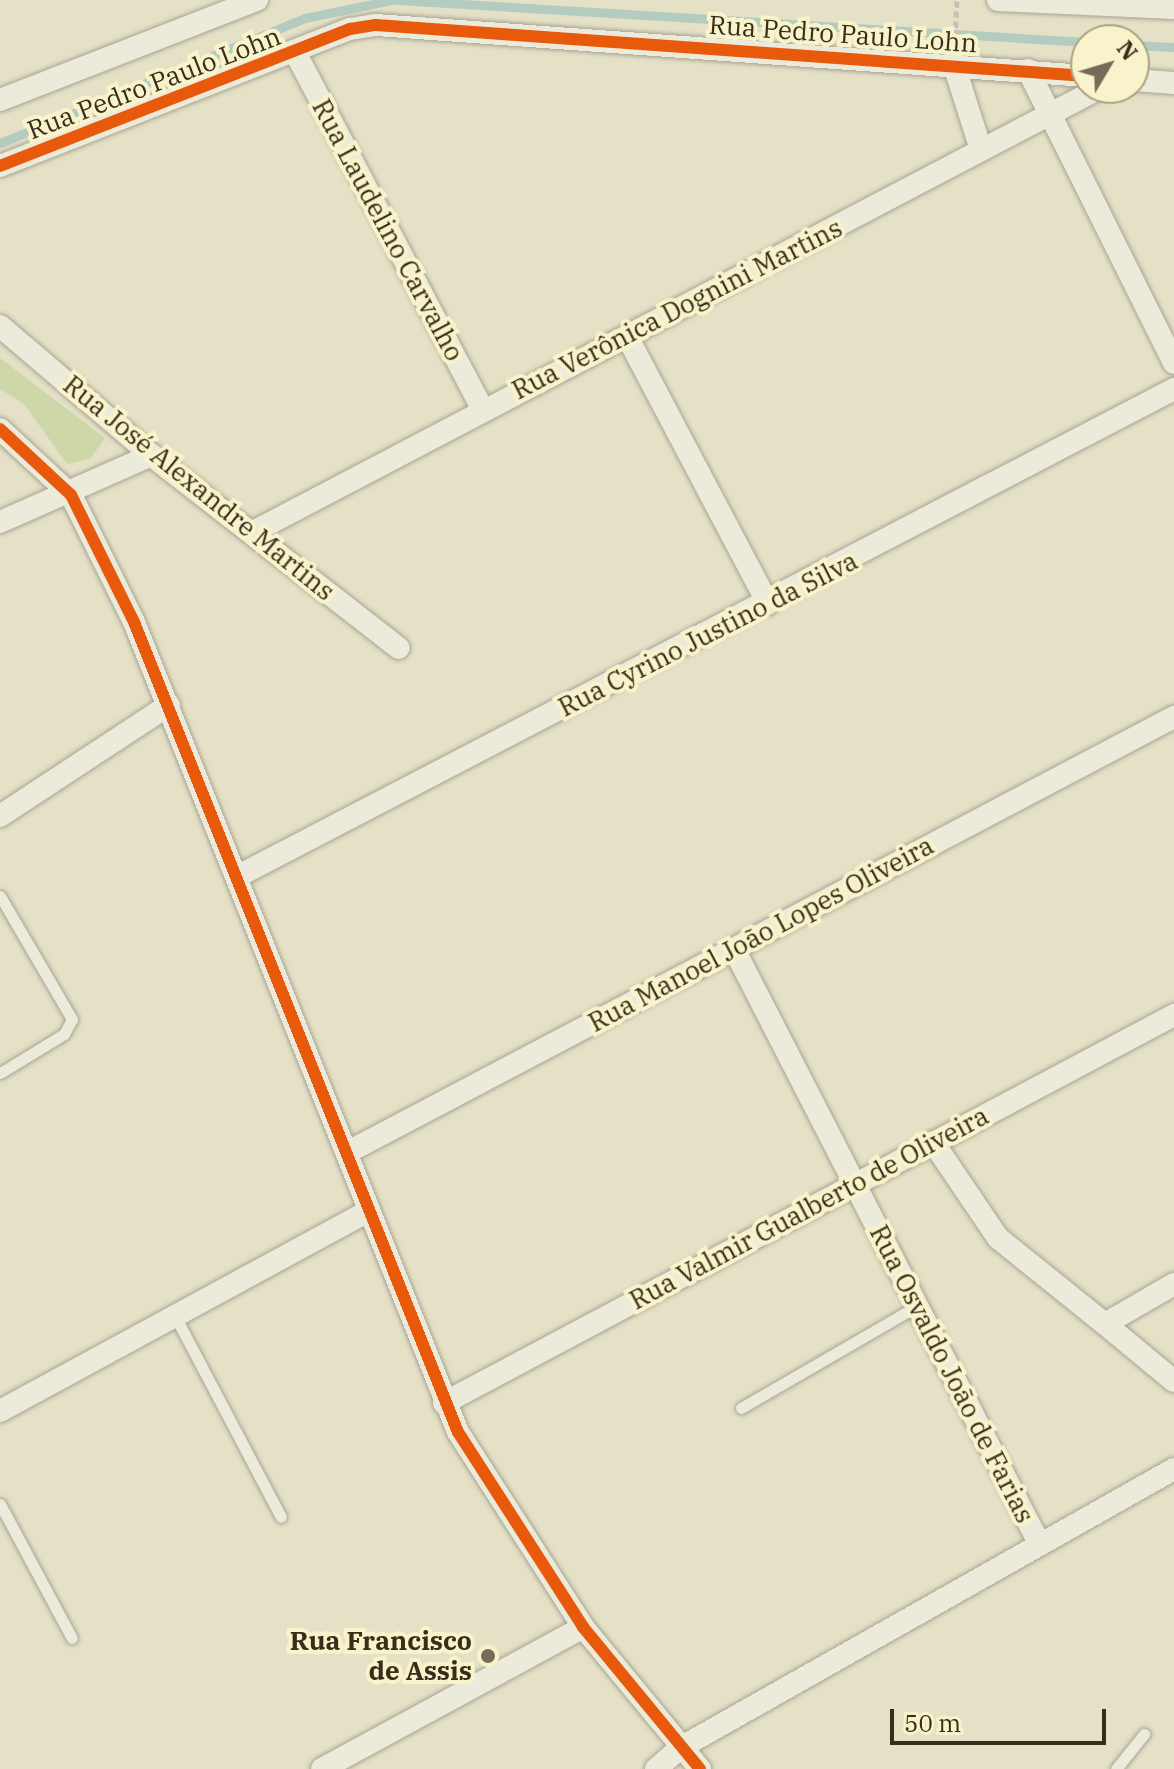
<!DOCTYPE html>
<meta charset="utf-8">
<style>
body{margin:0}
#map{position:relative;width:1174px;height:1769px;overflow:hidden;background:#e4e1c7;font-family:"IBM Plex Serif",serif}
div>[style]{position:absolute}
.green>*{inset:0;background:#ced7a8}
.stream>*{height:9px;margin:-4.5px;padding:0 4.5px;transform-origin:4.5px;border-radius:4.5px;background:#b4cbc0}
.path>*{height:5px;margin-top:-2.5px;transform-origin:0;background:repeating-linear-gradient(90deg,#c4c1b1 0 6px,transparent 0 10px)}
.roads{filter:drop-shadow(0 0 2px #a8a491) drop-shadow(0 0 2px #a8a491)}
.service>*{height:11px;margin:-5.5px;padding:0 5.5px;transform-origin:5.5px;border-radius:5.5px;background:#eceada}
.minor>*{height:22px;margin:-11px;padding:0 11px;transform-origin:11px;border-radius:11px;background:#eceada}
.cycleway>*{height:12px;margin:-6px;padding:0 6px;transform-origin:6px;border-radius:6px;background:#e8590c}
.dots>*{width:22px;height:22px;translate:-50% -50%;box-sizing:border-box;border:4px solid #f8f3ca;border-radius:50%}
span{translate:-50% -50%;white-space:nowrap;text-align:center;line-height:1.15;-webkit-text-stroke:8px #f8f3ca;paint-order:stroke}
.street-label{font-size:26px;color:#372d1a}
.poi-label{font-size:26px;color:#372d1a;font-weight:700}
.right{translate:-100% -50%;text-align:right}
.north{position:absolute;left:1070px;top:24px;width:80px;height:80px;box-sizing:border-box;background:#f8f3ca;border:2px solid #aba484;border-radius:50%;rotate:52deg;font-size:22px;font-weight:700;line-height:32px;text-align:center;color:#372d1a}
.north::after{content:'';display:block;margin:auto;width:28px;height:36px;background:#746c57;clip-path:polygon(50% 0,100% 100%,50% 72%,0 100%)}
.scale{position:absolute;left:890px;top:1709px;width:216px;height:36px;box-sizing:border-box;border:4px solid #372d1a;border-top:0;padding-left:10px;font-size:24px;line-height:28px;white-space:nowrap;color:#372d1a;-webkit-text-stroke:6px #f8f3ca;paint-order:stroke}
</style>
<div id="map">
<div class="green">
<i style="clip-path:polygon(0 358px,105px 438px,90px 459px,67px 464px,24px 404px,0 389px)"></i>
</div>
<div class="stream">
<i style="left:397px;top:0;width:690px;rotate:3.49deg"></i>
<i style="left:1134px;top:45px;width:40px;rotate:2.9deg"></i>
<i style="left:0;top:143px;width:330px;rotate:-22.3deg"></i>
<i style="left:305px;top:18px;width:89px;rotate:-11.7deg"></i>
</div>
<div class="path">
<i style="left:955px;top:37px;width:37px;rotate:-87deg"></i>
</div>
<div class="roads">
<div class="service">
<i style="left:0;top:896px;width:143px;rotate:59.7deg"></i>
<i style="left:72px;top:1019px;width:17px;rotate:118deg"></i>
<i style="left:64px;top:1034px;width:75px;rotate:148.6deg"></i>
<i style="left:175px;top:1316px;width:227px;rotate:62.2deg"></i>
<i style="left:741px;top:1408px;width:203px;rotate:-30.1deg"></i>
<i style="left:0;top:1504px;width:152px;rotate:61.8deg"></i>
<i style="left:1116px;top:1769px;width:45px;rotate:-51.3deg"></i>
</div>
<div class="minor">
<i style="left:998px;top:0;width:176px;rotate:2.6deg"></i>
<i style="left:295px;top:52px;width:402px;rotate:62.3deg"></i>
<i style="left:953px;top:62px;width:92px;rotate:72.3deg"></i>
<i style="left:1028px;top:70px;width:327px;rotate:63.5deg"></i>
<i style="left:1134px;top:80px;width:40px;rotate:4.3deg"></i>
<i style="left:0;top:100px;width:276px;rotate:-21.3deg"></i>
<i style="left:0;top:166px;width:376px;rotate:-21.4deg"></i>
<i style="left:350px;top:29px;width:26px;rotate:-9deg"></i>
<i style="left:376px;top:25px;width:712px;rotate:4.11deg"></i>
<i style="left:0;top:326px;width:211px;rotate:40.4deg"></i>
<i style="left:161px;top:463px;width:301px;rotate:37.9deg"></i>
<i style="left:629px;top:340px;width:298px;rotate:62.2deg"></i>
<i style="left:0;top:429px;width:97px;rotate:42.9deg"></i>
<i style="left:71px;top:495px;width:142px;rotate:63.6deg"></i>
<i style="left:134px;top:622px;width:872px;rotate:68.2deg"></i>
<i style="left:458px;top:1432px;width:232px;rotate:57.3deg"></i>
<i style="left:583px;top:1627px;width:184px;rotate:50.5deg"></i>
<i style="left:0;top:522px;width:166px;rotate:-23.8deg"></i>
<i style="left:255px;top:531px;width:954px;rotate:-27.67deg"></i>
<i style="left:0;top:816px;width:202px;rotate:-33.3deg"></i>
<i style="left:240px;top:875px;width:1053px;rotate:-27.49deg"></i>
<i style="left:734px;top:949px;width:668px;rotate:62.82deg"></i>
<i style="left:933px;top:1142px;width:116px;rotate:55.9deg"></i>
<i style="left:998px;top:1238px;width:137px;rotate:38.8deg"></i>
<i style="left:1105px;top:1324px;width:80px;rotate:-30.1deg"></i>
<i style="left:348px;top:1152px;width:934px;rotate:-27.77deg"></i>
<i style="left:1105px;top:1324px;width:89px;rotate:39.6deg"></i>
<i style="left:444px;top:1403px;width:827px;rotate:-27.99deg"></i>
<i style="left:0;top:1411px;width:420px;rotate:-28.5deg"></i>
<i style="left:322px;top:1769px;width:297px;rotate:-28.5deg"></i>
<i style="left:656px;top:1769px;width:32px;rotate:-41deg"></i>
<i style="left:680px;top:1748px;width:567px;rotate:-29.46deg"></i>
</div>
</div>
<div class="cycleway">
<i style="left:0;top:166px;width:376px;rotate:-21.4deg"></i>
<i style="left:350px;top:29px;width:26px;rotate:-9deg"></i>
<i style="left:376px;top:25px;width:712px;rotate:4.11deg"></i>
<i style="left:0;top:429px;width:97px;rotate:42.9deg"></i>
<i style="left:71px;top:495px;width:142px;rotate:63.6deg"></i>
<i style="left:134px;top:622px;width:872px;rotate:68.2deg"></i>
<i style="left:458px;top:1432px;width:232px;rotate:57.3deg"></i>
<i style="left:583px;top:1627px;width:184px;rotate:50.5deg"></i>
</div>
<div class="dots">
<i style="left:488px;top:1656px;background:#746c57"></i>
</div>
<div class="street-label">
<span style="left:843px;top:34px;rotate:4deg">Rua Pedro Paulo Lohn</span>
<span style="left:154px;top:83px;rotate:-21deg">Rua Pedro Paulo Lohn</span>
<span style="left:388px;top:230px;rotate:62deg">Rua Laudelino Carvalho</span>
<span style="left:677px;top:309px;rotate:-27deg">Rua Verônica Dognini Martins</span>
<span style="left:199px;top:488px;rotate:39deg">Rua José Alexandre Martins</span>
<span style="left:708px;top:634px;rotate:-27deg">Rua Cyrino Justino da Silva</span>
<span style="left:761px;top:934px;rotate:-28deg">Rua Manoel João Lopes Oliveira</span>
<span style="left:809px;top:1208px;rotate:-28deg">Rua Valmir Gualberto de Oliveira</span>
<span style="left:952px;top:1374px;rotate:63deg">Rua Osvaldo João de Farias</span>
</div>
<div class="poi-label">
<span class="right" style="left:472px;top:1656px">Rua Francisco<br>de Assis</span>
</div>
<div class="north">N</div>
<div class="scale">50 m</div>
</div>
